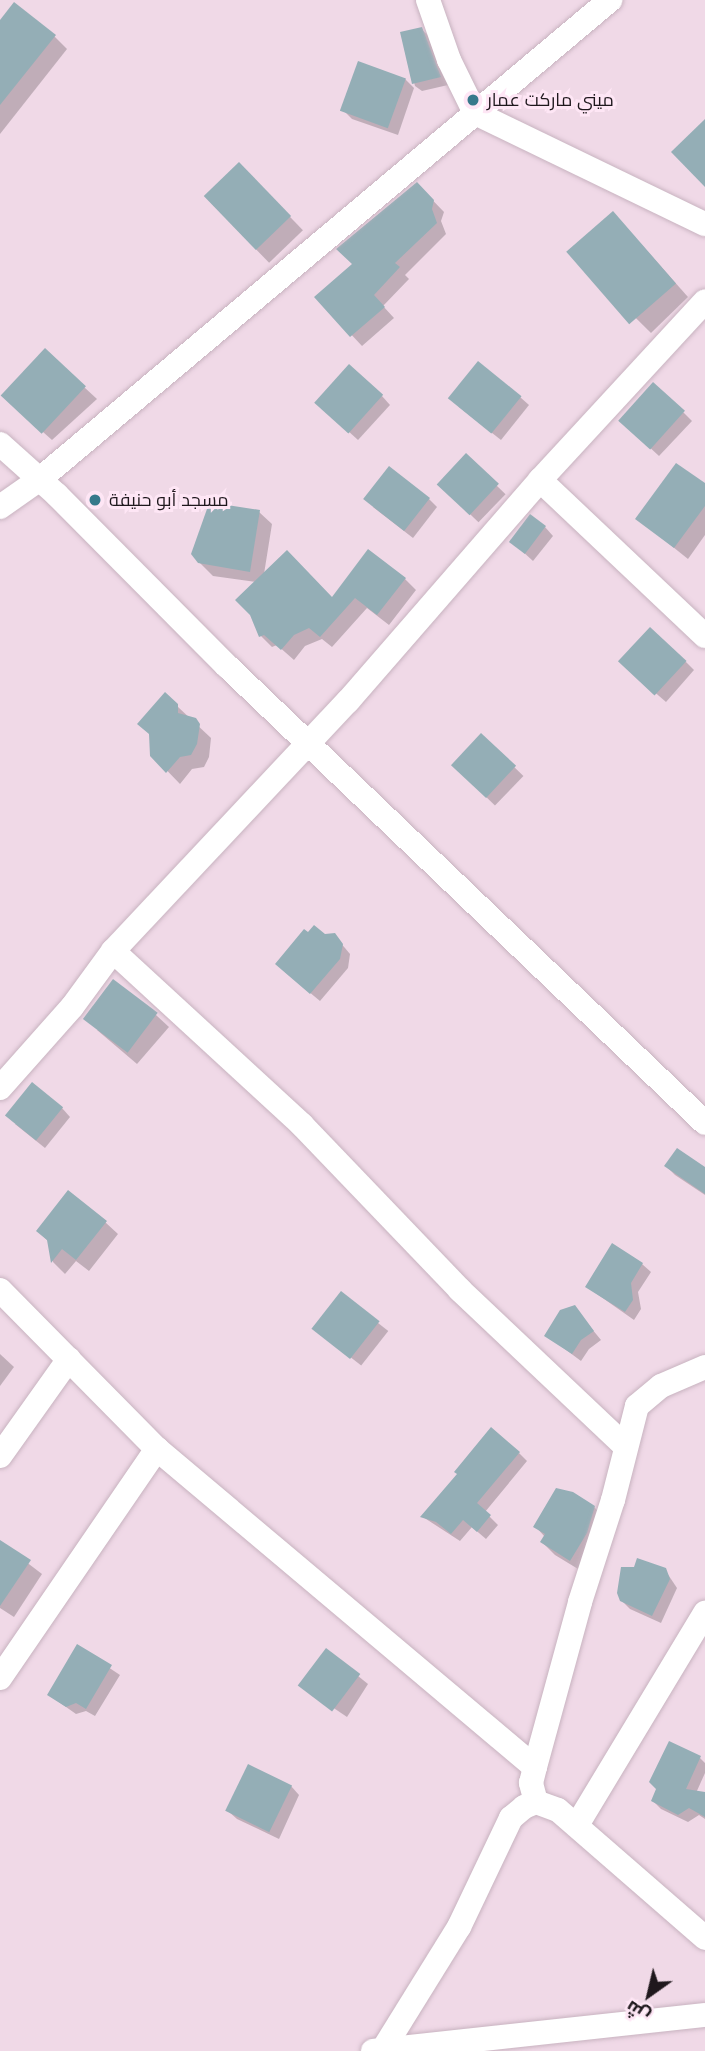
<!DOCTYPE html>
<meta charset="utf-8">
<style>
body{margin:0}
#map{position:relative;width:705px;height:2051px;overflow:hidden;background:#f0d9e7;font-family:"PT Sans",Cairo,sans-serif}
div>[style]{position:absolute}
.shadow>*{inset:0;background:#0003;transform-origin:0 0}
.building>*{inset:0;background:#94aeb6;transform-origin:0 0}
.roads{filter:drop-shadow(0 0 2px #c8b3c0) drop-shadow(0 0 2px #c8b3c0)}
.minor>*{height:24px;margin:-12px;padding:0 12px;transform-origin:12px;border-radius:12px;background:#fff}
.dots>*{width:19px;height:19px;translate:-50% -50%;box-sizing:border-box;border:4px solid #fee6f5;border-radius:50%}
span{translate:-50% -50%;white-space:nowrap;text-align:center;line-height:1.15;-webkit-text-stroke:6px #fee6f5;paint-order:stroke}
.poi-label{font-size:18px;color:#1f181d}
.left{translate:0 -50%;text-align:left}
.north{position:absolute;left:614px;top:1960px;width:70px;height:70px;-webkit-text-stroke:5px #fee6f5;paint-order:stroke;rotate:214deg;font-size:19px;font-weight:700;line-height:28px;text-align:center;color:#1f181d}
.north::after{content:'';display:block;margin:auto;width:24px;height:32px;background:#1f181d;clip-path:polygon(50% 0,100% 100%,50% 72%,0 100%)}
</style>
<div id="map">
<div class="shadow">
<i style="clip-path:polygon(0 23px,54px 36px,67px 49px,0 134px)"></i>
<i style="clip-path:polygon(421px 29px,430px 37px,448px 85px,422px 91px,415px 86px,402px 33px)"></i>
<i style="clip-path:polygon(405px 79px,414px 88px,398px 135px,352px 119px,343px 110px)"></i>
<i style="left:239px;top:164px;width:92px;height:47px;rotate:46deg"></i>
<i style="clip-path:polygon(417px 184px,444px 212px,441px 221px,446px 234px,405px 275px,409px 279px,383px 306px,394px 318px,362px 346px,317px 298px,354px 265px)"></i>
<i style="clip-path:polygon(625px 226px,688px 297px,651px 333px,572px 255px)"></i>
<i style="clip-path:polygon(45px 351px,97px 399px,52px 440px,16px 408px)"></i>
<i style="clip-path:polygon(382px 396px,390px 405px,358px 440px,325px 410px)"></i>
<i style="clip-path:polygon(520px 397px,529px 405px,501px 440px,459px 407px)"></i>
<i style="clip-path:polygon(683px 412px,692px 421px,659px 456px,620px 420px)"></i>
<i style="left:466px;top:456px;width:55px;height:39px;rotate:44deg"></i>
<i style="clip-path:polygon(705px 486px,705px 535px,688px 559px,638px 519px)"></i>
<i style="clip-path:polygon(429px 499px,437px 507px,413px 538px,373px 507px)"></i>
<i style="clip-path:polygon(259px 512px,272px 524px,264px 574px,332px 599px,405px 579px,416px 590px,389px 625px,367px 608px,332px 647px,322px 639px,305px 646px,294px 660px,277px 645px,272px 647px,261px 636px,256px 582px,213px 576px,199px 562px)"></i>
<i style="clip-path:polygon(545px 527px,553px 536px,533px 561px,510px 540px)"></i>
<i style="clip-path:polygon(686px 662px,694px 670px,666px 702px,629px 670px)"></i>
<i style="clip-path:polygon(177px 706px,211px 738px,209px 757px,204px 767px,192px 769px,180px 784px,152px 755px)"></i>
<i style="left:481px;top:735px;width:59px;height:41px;rotate:44deg"></i>
<i style="clip-path:polygon(308px 934px,334px 935px,350px 954px,348px 968px,320px 1001px,285px 972px)"></i>
<i style="clip-path:polygon(156px 1015px,169px 1027px,137px 1064px,97px 1030px)"></i>
<i style="clip-path:polygon(62px 1108px,70px 1117px,45px 1148px,15px 1124px)"></i>
<i style="clip-path:polygon(666px 1166px,705px 1169px,705px 1195px,675px 1175px)"></i>
<i style="clip-path:polygon(105px 1222px,118px 1234px,89px 1271px,76px 1261px,65px 1274px,53px 1262px,49px 1242px,38px 1231px)"></i>
<i style="clip-path:polygon(642px 1264px,651px 1272px,638px 1292px,641px 1309px,634px 1320px,587px 1287px)"></i>
<i style="left:341px;top:1294px;width:60px;height:44px;rotate:38deg"></i>
<i style="clip-path:polygon(574px 1307px,601px 1340px,589px 1349px,581px 1361px,546px 1335px)"></i>
<i style="clip-path:polygon(0 1354px,14px 1367px,0 1386px)"></i>
<i style="clip-path:polygon(519px 1453px,527px 1461px,485px 1512px,498px 1525px,486px 1539px,472px 1527px,460px 1541px,423px 1517px)"></i>
<i style="clip-path:polygon(594px 1507px,607px 1520px,583px 1572px,555px 1555px,542px 1542px,545px 1537px,535px 1526px)"></i>
<i style="clip-path:polygon(0 1542px,42px 1574px,14px 1617px,0 1608px)"></i>
<i style="clip-path:polygon(665px 1570px,677px 1588px,661px 1623px,630px 1609px,621px 1600px)"></i>
<i style="clip-path:polygon(78px 1647px,120px 1675px,95px 1716px,86px 1711px,76px 1714px,49px 1695px)"></i>
<i style="clip-path:polygon(327px 1651px,368px 1684px,347px 1717px,304px 1688px)"></i>
<i style="clip-path:polygon(700px 1758px,705px 1763px,705px 1773px,696px 1793px,705px 1794px,705px 1819px,699px 1815px,688px 1822px,661px 1809px,653px 1801px,659px 1789px)"></i>
<i style="clip-path:polygon(291px 1786px,299px 1795px,279px 1839px,237px 1819px,228px 1811px)"></i>
</div>
<div class="building">
<i style="clip-path:polygon(14px 2px,56px 35px,0 105px,0 20px)"></i>
<i style="clip-path:polygon(422px 27px,441px 77px,412px 84px,400px 32px)"></i>
<i style="left:358px;top:61px;width:51px;height:53px;rotate:20deg"></i>
<i style="clip-path:polygon(705px 119px,705px 187px,671px 152px)"></i>
<i style="left:239px;top:162px;width:75px;height:49px;rotate:46deg"></i>
<i style="clip-path:polygon(417px 182px,434px 200px,432px 209px,437px 223px,395px 263px,400px 267px,374px 295px,385px 307px,350px 337px,314px 297px,352px 264px,336px 249px)"></i>
<i style="left:613px;top:211px;width:96px;height:62px;rotate:49deg"></i>
<i style="left:45px;top:348px;width:56px;height:65px;rotate:43deg"></i>
<i style="left:478px;top:361px;width:56px;height:48px;rotate:39deg"></i>
<i style="left:349px;top:364px;width:46px;height:52px;rotate:42deg"></i>
<i style="left:653px;top:382px;width:43px;height:52px;rotate:42deg"></i>
<i style="left:466px;top:453px;width:45px;height:43px;rotate:43deg"></i>
<i style="clip-path:polygon(676px 463px,705px 483px,705px 506px,674px 548px,635px 519px)"></i>
<i style="left:389px;top:466px;width:52px;height:42px;rotate:38deg"></i>
<i style="clip-path:polygon(214px 503px,260px 510px,250px 572px,198px 563px,191px 554px,207px 509px)"></i>
<i style="left:530px;top:514px;width:20px;height:35px;rotate:37deg"></i>
<i style="clip-path:polygon(368px 549px,406px 578px,377px 615px,355px 598px,320px 637px,309px 628px,294px 635px,281px 650px,264px 635px,259px 637px,250px 615px,235px 600px,287px 550px,332px 597px)"></i>
<i style="left:650px;top:627px;width:50px;height:47px;rotate:43deg"></i>
<i style="clip-path:polygon(165px 692px,178px 704px,178px 713px,196px 718px,200px 724px,197px 744px,191px 755px,180px 757px,166px 773px,150px 756px,149px 734px,137px 724px)"></i>
<i style="left:481px;top:733px;width:48px;height:44px;rotate:43deg"></i>
<i style="clip-path:polygon(314px 925px,325px 934px,335px 933px,343px 944px,340px 959px,310px 994px,275px 964px,304px 929px,308px 932px)"></i>
<i style="left:113px;top:979px;width:56px;height:50px;rotate:37deg"></i>
<i style="left:32px;top:1082px;width:40px;height:43px;rotate:39deg"></i>
<i style="clip-path:polygon(677px 1148px,705px 1167px,705px 1194px,664px 1166px)"></i>
<i style="clip-path:polygon(68px 1190px,107px 1221px,76px 1260px,62px 1249px,51px 1263px,47px 1240px,36px 1231px)"></i>
<i style="clip-path:polygon(612px 1243px,643px 1263px,631px 1283px,633px 1300px,625px 1312px,585px 1287px)"></i>
<i style="left:341px;top:1291px;width:49px;height:48px;rotate:38deg"></i>
<i style="clip-path:polygon(575px 1305px,594px 1331px,581px 1340px,572px 1354px,544px 1336px,560px 1310px)"></i>
<i style="clip-path:polygon(491px 1427px,520px 1452px,477px 1503px,491px 1515px,477px 1532px,463px 1520px,451px 1534px,436px 1522px,420px 1517px,457px 1474px,454px 1472px)"></i>
<i style="clip-path:polygon(556px 1488px,573px 1492px,595px 1506px,587px 1533px,570px 1561px,540px 1542px,545px 1534px,533px 1527px)"></i>
<i style="clip-path:polygon(0 1540px,31px 1560px,0 1606px)"></i>
<i style="clip-path:polygon(637px 1558px,666px 1568px,670px 1579px,652px 1616px,620px 1601px,617px 1593px,621px 1567px,634px 1567px)"></i>
<i style="clip-path:polygon(77px 1644px,112px 1665px,86px 1709px,76px 1703px,66px 1707px,47px 1695px)"></i>
<i style="left:326px;top:1648px;width:43px;height:47px;rotate:37deg"></i>
<i style="clip-path:polygon(669px 1741px,701px 1756px,686px 1789px,705px 1792px,705px 1817px,689px 1808px,678px 1815px,651px 1801px,656px 1789px,649px 1782px)"></i>
<i style="left:248px;top:1764px;width:49px;height:52px;rotate:26deg"></i>
</div>
<div class="roads">
<div class="minor">
<i style="left:428px;top:0;width:64px;rotate:70.7deg"></i>
<i style="left:449px;top:60px;width:59px;rotate:63.9deg"></i>
<i style="left:475px;top:113px;width:255px;rotate:25.8deg"></i>
<i style="left:0;top:444px;width:76px;rotate:41.8deg"></i>
<i style="left:57px;top:495px;width:241px;rotate:45.2deg"></i>
<i style="left:227px;top:666px;width:661px;rotate:43.71deg"></i>
<i style="left:540px;top:480px;width:227px;rotate:43.4deg"></i>
<i style="left:0;top:507px;width:49px;rotate:-35deg"></i>
<i style="left:40px;top:479px;width:745px;rotate:-40.04deg"></i>
<i style="left:113px;top:951px;width:257px;rotate:42.6deg"></i>
<i style="left:302px;top:1125px;width:228px;rotate:46.2deg"></i>
<i style="left:460px;top:1290px;width:227px;rotate:43.4deg"></i>
<i style="left:0;top:1088px;width:108px;rotate:-48.4deg"></i>
<i style="left:72px;top:1007px;width:69px;rotate:-53.8deg"></i>
<i style="left:113px;top:951px;width:343px;rotate:-46.8deg"></i>
<i style="left:348px;top:701px;width:293px;rotate:-49deg"></i>
<i style="left:540px;top:480px;width:243px;rotate:-47.3deg"></i>
<i style="left:0;top:1290px;width:223px;rotate:45.4deg"></i>
<i style="left:157px;top:1449px;width:494px;rotate:40.1deg"></i>
<i style="left:0;top:1456px;width:119px;rotate:-54.6deg"></i>
<i style="left:0;top:1678px;width:278px;rotate:-55.6deg"></i>
<i style="left:536px;top:1802px;width:20px;rotate:-105deg"></i>
<i style="left:531px;top:1783px;width:16px;rotate:-76deg"></i>
<i style="left:535px;top:1767px;width:171px;rotate:-74.7deg"></i>
<i style="left:580px;top:1602px;width:107px;rotate:-72.1deg"></i>
<i style="left:613px;top:1500px;width:97px;rotate:-75.7deg"></i>
<i style="left:637px;top:1406px;width:31px;rotate:-40deg"></i>
<i style="left:661px;top:1386px;width:48px;rotate:-23.4deg"></i>
<i style="left:577px;top:1825px;width:248px;rotate:-58.9deg"></i>
<i style="left:373px;top:2051px;width:334px;rotate:-6.2deg"></i>
<i style="left:382px;top:2051px;width:146px;rotate:-58.2deg"></i>
<i style="left:459px;top:1927px;width:121px;rotate:-64.5deg"></i>
<i style="left:511px;top:1818px;width:17px;rotate:-40deg"></i>
<i style="left:524px;top:1807px;width:13px;rotate:-23deg"></i>
<i style="left:536px;top:1802px;width:23px;rotate:20deg"></i>
<i style="left:558px;top:1810px;width:195px;rotate:41deg"></i>
</div>
</div>
<div class="dots">
<i style="left:473px;top:100px;background:#37798b"></i>
<i style="left:95px;top:500px;background:#37798b"></i>
</div>
<div class="poi-label">
<span class="left" style="left:487px;top:100px">ميني ماركت عمار</span>
<span class="left" style="left:109px;top:500px">مسجد أبو حنيفة</span>
</div>
<div class="north">ش</div>
</div>
